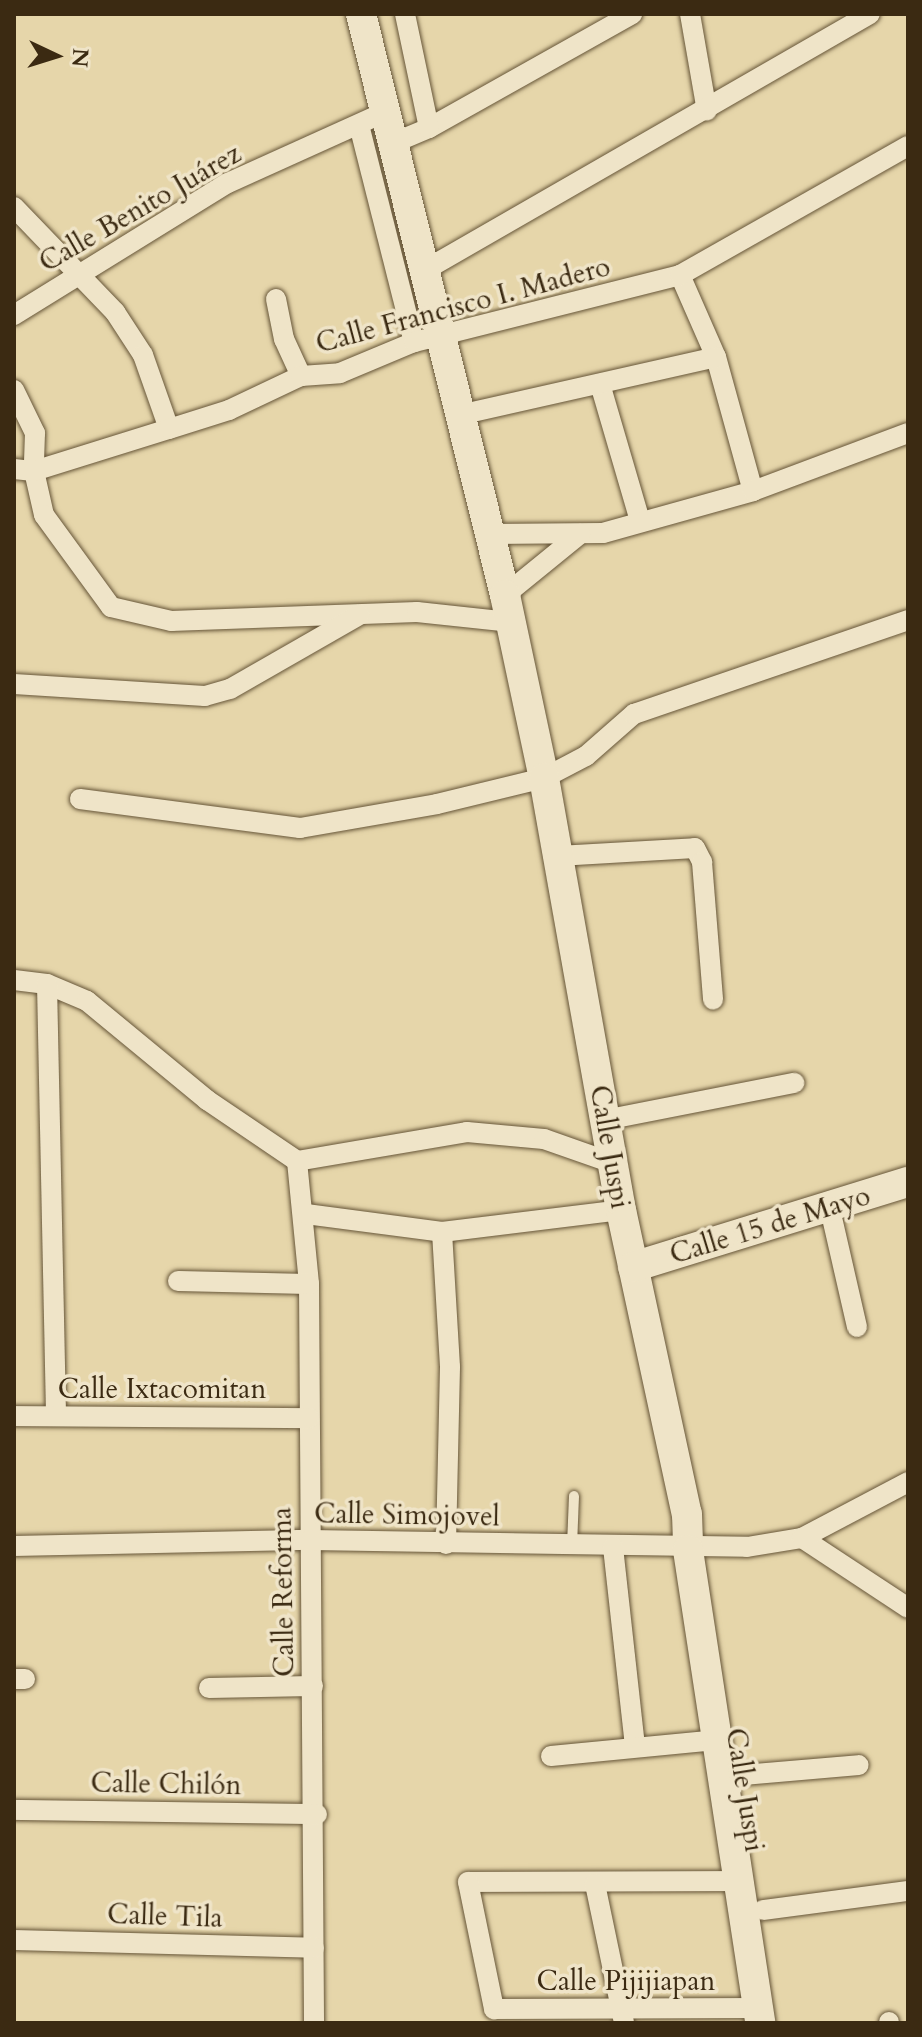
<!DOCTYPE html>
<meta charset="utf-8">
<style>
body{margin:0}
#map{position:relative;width:922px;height:2037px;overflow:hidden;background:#e6d6aa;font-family:Cardo,serif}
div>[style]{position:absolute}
.roads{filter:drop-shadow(0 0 2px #665538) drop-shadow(0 0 2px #665538)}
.lane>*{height:10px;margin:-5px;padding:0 5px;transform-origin:5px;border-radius:5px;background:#efe4c8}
.street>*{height:20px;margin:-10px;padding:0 10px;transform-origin:10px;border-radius:10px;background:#efe4c8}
.secondary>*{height:30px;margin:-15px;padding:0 15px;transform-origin:15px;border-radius:15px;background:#efe4c8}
span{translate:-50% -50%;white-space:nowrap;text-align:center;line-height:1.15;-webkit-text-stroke:7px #efe4c8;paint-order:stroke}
.street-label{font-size:28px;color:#3b2a12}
.frame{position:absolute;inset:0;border:16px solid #3b2a12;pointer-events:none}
.north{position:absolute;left:16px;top:16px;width:80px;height:80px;-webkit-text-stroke:6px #efe4c8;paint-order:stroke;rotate:94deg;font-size:22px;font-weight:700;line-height:32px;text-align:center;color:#3b2a12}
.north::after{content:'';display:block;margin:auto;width:28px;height:36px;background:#3b2a12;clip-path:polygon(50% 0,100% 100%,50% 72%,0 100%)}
</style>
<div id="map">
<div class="roads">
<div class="lane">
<i style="left:572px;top:1546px;width:50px;rotate:-87.7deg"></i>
</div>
<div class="street">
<i style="left:690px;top:14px;width:98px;rotate:80.1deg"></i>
<i style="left:359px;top:125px;width:224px;rotate:75.8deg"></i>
<i style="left:429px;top:128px;width:233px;rotate:-29.3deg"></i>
<i style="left:391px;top:144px;width:41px;rotate:-22.8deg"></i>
<i style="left:429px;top:128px;width:116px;rotate:-101.9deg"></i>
<i style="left:14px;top:207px;width:146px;rotate:46.1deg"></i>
<i style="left:115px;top:312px;width:51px;rotate:56.9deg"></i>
<i style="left:143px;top:355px;width:78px;rotate:70.6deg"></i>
<i style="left:425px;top:270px;width:513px;rotate:-29.91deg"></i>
<i style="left:680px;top:275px;width:90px;rotate:66.3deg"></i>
<i style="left:716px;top:357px;width:139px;rotate:74.6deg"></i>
<i style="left:276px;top:299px;width:41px;rotate:78.7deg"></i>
<i style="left:284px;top:339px;width:41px;rotate:65.3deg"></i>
<i style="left:14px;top:315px;width:251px;rotate:-31.7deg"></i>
<i style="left:228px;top:183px;width:170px;rotate:-24.3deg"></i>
<i style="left:600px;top:384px;width:143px;rotate:73.7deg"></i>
<i style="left:14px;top:390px;width:48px;rotate:64deg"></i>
<i style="left:35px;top:433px;width:38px;rotate:92deg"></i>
<i style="left:34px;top:471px;width:45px;rotate:77.2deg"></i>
<i style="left:44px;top:515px;width:114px;rotate:53.9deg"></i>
<i style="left:111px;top:607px;width:62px;rotate:13.1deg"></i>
<i style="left:171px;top:621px;width:246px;rotate:-2.1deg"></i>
<i style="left:417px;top:612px;width:95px;rotate:6.1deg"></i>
<i style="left:459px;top:415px;width:263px;rotate:-12.7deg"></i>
<i style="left:14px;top:469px;width:20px;rotate:6deg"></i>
<i style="left:34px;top:471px;width:141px;rotate:-17.3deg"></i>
<i style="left:169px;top:429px;width:63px;rotate:-17.6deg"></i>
<i style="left:229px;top:410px;width:80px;rotate:-25.3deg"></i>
<i style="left:301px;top:376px;width:39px;rotate:-4deg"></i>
<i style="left:340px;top:373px;width:80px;rotate:-22.7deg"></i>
<i style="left:414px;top:342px;width:274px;rotate:-14.1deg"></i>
<i style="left:680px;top:275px;width:262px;rotate:-29.5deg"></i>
<i style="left:490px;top:534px;width:113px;rotate:-0.5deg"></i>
<i style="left:603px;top:533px;width:156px;rotate:-15.6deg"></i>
<i style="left:753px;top:491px;width:165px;rotate:-20.5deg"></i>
<i style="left:505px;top:595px;width:97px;rotate:-39.1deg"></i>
<i style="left:14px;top:684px;width:191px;rotate:3.6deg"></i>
<i style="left:205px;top:696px;width:26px;rotate:-16deg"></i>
<i style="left:230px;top:689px;width:149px;rotate:-29.8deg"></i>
<i style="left:80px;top:799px;width:222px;rotate:7.5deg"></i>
<i style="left:300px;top:828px;width:139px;rotate:-9.9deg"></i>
<i style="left:437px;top:804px;width:110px;rotate:-13.7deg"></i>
<i style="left:544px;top:778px;width:47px;rotate:-27.6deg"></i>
<i style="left:586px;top:756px;width:64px;rotate:-41.2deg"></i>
<i style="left:634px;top:714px;width:290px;rotate:-18.9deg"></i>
<i style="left:558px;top:856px;width:137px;rotate:-3.3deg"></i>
<i style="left:695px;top:848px;width:16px;rotate:63deg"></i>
<i style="left:702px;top:862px;width:138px;rotate:85.4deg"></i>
<i style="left:14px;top:980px;width:33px;rotate:7deg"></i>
<i style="left:47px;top:984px;width:43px;rotate:23deg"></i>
<i style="left:87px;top:1001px;width:156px;rotate:39.5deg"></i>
<i style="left:207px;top:1100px;width:109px;rotate:34.1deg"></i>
<i style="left:297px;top:1161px;width:172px;rotate:-9.7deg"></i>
<i style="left:467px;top:1132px;width:77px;rotate:5.2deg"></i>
<i style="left:544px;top:1139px;width:72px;rotate:19.4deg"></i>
<i style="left:47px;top:984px;width:432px;rotate:88.8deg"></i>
<i style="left:605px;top:1120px;width:193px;rotate:-11.1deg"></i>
<i style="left:297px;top:1161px;width:124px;rotate:84.4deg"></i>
<i style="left:309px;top:1284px;width:739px;rotate:89.61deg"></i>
<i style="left:830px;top:1209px;width:121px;rotate:77.1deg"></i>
<i style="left:306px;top:1214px;width:137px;rotate:7.5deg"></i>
<i style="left:442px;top:1232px;width:180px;rotate:-7deg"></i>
<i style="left:442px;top:1232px;width:135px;rotate:86.6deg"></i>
<i style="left:450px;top:1367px;width:177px;rotate:91.3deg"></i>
<i style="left:178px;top:1281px;width:131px;rotate:1.3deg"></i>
<i style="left:14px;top:1416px;width:295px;rotate:0.4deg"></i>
<i style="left:802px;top:1538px;width:127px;rotate:33.4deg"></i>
<i style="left:14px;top:1546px;width:296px;rotate:-1.2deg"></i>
<i style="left:310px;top:1540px;width:437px;rotate:0.9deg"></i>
<i style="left:747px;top:1547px;width:56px;rotate:-9.3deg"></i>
<i style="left:802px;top:1538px;width:120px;rotate:-27.8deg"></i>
<i style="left:613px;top:1547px;width:201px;rotate:83.7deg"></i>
<i style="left:14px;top:1679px;width:11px"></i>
<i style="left:209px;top:1688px;width:104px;rotate:-1.1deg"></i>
<i style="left:551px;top:1756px;width:168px;rotate:-5.5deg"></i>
<i style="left:743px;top:1775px;width:116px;rotate:-4.9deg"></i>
<i style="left:14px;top:1810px;width:303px;rotate:0.8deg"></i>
<i style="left:740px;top:1881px;width:272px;rotate:179.8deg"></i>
<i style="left:468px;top:1882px;width:130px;rotate:78.4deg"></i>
<i style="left:494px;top:2009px;width:264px;rotate:-0.2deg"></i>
<i style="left:595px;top:1884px;width:142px;rotate:78.2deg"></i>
<i style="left:763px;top:1910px;width:146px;rotate:-7.5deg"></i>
<i style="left:14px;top:1940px;width:300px;rotate:1.5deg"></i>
<i style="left:889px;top:2022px;width:1px;rotate:90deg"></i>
</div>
<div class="secondary">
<i style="left:361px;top:14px;width:599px;rotate:76.08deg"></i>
<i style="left:505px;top:595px;width:187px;rotate:78deg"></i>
<i style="left:544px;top:778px;width:439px;rotate:79.9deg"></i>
<i style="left:621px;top:1210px;width:311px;rotate:77.8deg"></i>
<i style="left:687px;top:1514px;width:36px;rotate:88deg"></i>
<i style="left:688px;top:1550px;width:478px;rotate:81.3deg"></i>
<i style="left:633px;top:1267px;width:288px;rotate:-17.2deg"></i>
</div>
</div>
<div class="street-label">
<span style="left:140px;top:208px;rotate:-30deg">Calle Benito Juárez</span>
<span style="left:463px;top:305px;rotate:-15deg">Calle Francisco I. Madero</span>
<span style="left:610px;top:1147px;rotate:80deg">Calle Juspi</span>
<span style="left:770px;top:1225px;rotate:-17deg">Calle 15 de Mayo</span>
<span style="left:162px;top:1389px">Calle Ixtacomitan</span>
<span style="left:407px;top:1515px;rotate:1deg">Calle Simojovel</span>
<span style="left:283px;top:1592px;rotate:-91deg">Calle Reforma</span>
<span style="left:166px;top:1784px;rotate:1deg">Calle Chilón</span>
<span style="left:745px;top:1790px;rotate:81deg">Calle Juspi</span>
<span style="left:165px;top:1916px;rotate:2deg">Calle Tila</span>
<span style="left:626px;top:1981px">Calle Pijijiapan</span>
</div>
<div class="frame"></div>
<div class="north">N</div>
</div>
